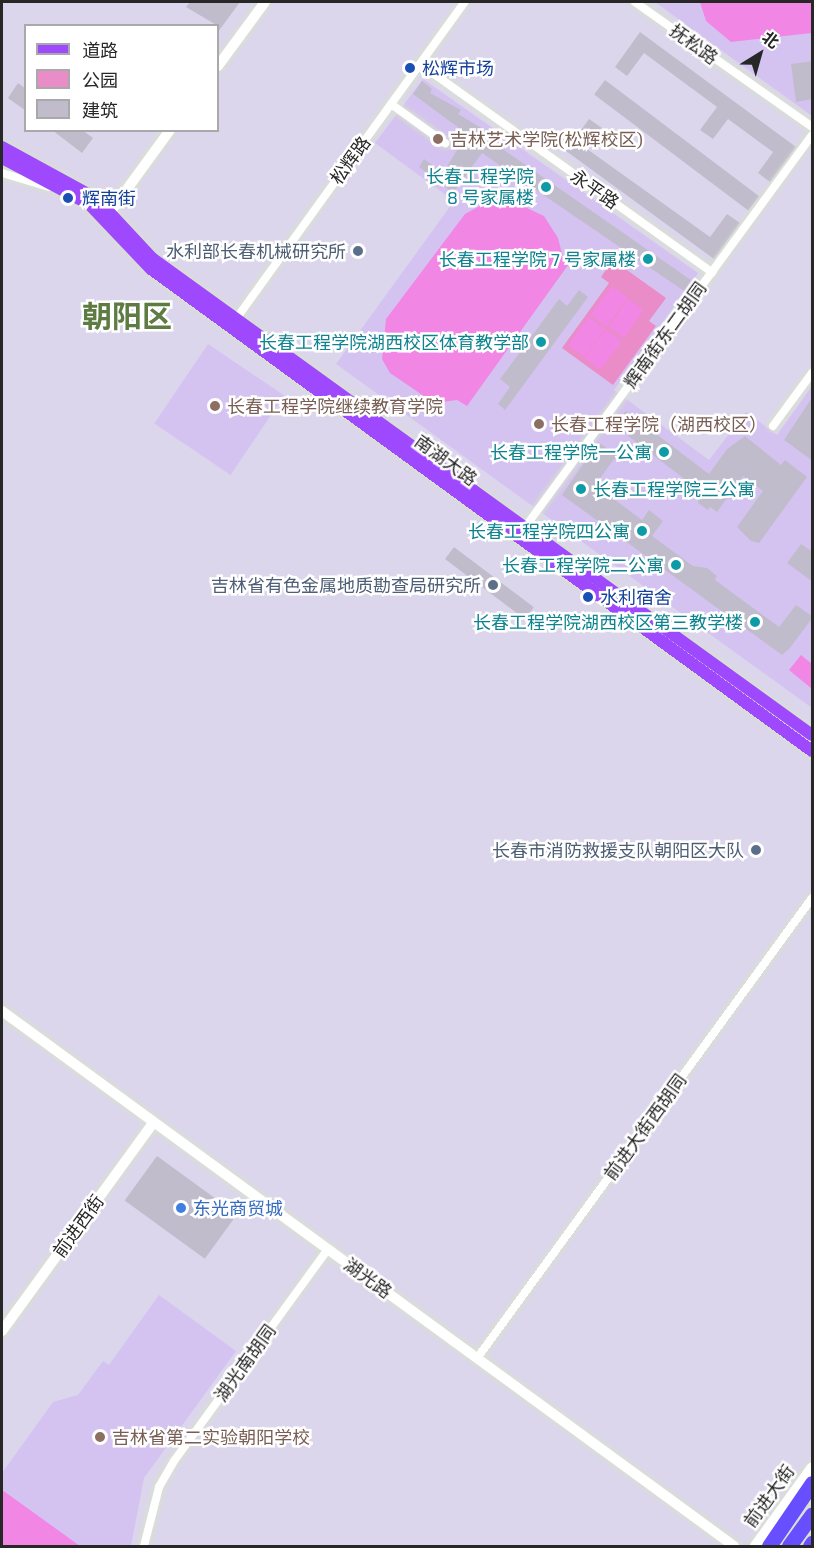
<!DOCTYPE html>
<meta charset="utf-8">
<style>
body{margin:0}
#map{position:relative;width:814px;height:1548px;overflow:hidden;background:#dcd6ec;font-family:"Exo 2","Noto Sans SC",sans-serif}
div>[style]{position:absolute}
.education>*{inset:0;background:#d4c3f0;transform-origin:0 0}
.green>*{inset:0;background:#e98cc7}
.pitch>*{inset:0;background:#f286e4;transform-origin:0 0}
.building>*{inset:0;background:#c1bccc;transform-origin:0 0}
.roads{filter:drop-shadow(0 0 2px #d7e2cc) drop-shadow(0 0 2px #d7e2cc)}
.street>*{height:8px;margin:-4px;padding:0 4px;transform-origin:4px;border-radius:4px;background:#fff}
.secondary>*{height:10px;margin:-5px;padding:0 5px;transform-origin:5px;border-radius:5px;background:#fff}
.primary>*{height:12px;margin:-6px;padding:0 6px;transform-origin:6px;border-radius:6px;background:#9f49fe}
.highway>*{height:15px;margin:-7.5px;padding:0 7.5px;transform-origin:7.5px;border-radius:7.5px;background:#674eff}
.dots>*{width:16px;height:16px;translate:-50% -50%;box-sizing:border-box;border:3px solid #fff;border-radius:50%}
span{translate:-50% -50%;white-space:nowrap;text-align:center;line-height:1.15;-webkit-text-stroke:5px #fff;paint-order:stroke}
.street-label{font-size:18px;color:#272727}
.transit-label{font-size:18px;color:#164399}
.left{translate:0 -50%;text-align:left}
.education-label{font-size:18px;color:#785e54}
.culture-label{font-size:18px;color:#0d838f}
.right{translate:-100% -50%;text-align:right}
.service-label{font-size:18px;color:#4e5e75}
.shop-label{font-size:18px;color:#366cbe}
.town-label{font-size:30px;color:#5e7b44;font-weight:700}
.frame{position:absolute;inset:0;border:3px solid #272727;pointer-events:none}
.legend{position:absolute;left:24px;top:24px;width:195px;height:108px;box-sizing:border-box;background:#fff;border:2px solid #a9a9a9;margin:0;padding:8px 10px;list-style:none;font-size:18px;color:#272727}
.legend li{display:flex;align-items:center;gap:12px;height:30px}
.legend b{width:30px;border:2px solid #a9a9a9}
.north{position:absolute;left:730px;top:24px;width:60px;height:60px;-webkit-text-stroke:4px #fff;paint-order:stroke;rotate:37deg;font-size:16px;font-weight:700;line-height:24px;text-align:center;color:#272727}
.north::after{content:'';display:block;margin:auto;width:21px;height:27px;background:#272727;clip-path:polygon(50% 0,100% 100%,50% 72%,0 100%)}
</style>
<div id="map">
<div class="education">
<i style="clip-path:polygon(655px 2px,812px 2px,812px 116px)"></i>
<i style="clip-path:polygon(423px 79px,698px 273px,614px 390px,709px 460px,746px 412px,777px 435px,812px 386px,812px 708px,336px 364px,454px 201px,375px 143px)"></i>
<i style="left:208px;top:344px;width:92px;height:96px;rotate:34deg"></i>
<i style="clip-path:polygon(159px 1295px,236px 1351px,144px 1478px,131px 1546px,2px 1546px,2px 1473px,53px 1402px,78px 1395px,103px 1361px,109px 1365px)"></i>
</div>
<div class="green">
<i style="clip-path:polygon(613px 260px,666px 298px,649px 321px,656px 326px,613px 385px,562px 348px,609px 283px,601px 277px)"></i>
</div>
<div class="pitch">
<i style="clip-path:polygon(700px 2px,812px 2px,812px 33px,731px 42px,706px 21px)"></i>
<i style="clip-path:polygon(512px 201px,544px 216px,558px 238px,562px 254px,571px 261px,467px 406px,457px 400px,434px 403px,390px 373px,382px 359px,386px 319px,465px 214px,487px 202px)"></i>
<i style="left:612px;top:286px;width:20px;height:36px;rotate:37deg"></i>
<i style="left:628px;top:299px;width:19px;height:34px;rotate:35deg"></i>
<i style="left:589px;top:317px;width:20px;height:35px;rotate:37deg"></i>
<i style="left:606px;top:329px;width:20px;height:36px;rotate:37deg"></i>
<i style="clip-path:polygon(801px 655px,812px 664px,812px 689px,789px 670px)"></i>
<i style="clip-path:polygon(2px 1490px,12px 1497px,80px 1546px,2px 1546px)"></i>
</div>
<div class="building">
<i style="clip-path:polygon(190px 2px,240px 2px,218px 32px,218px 26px,186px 7px)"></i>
<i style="clip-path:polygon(640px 32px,796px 147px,770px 182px,758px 173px,773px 152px,728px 119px,713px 139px,700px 130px,717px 107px,644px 53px,627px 76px,615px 67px)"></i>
<i style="clip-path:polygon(813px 61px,813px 99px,796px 102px,791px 64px)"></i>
<i style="left:605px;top:80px;width:193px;height:18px;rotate:37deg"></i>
<i style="clip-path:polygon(422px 81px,432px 89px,430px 93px,461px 110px,458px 114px,495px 136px,491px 141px,691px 280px,684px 291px,482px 153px,453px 193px,419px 167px,424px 159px,443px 173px,467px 134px,413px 94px)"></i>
<i style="clip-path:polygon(18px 83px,26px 89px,26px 111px,8px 98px)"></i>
<i style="clip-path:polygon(589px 119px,602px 128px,587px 149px,710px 237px,727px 214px,740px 223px,714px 259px,566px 151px)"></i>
<i style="clip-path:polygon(52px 130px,82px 130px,93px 138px,82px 153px)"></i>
<i style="clip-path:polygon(579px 290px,588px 297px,505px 410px,498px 404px,510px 387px,500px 379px,559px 299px,567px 306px)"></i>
<i style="clip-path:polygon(813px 396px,813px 461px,784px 440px)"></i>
<i style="clip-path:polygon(626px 411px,709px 474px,727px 449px,745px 436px,781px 465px,785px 460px,807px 477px,759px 543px,751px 541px,737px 527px,763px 491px,743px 476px,717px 512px,710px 507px,708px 510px,698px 503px,699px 490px,615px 426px)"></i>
<i style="clip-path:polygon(598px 442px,617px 455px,595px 485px,642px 520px,649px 510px,663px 521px,652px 536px,693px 566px,707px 568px,717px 576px,715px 580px,779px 627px,796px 605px,813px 617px,790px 648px,782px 655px,562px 495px)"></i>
<i style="clip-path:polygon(801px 544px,813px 552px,813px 582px,787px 563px)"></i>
<i style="left:454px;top:547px;width:100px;height:15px;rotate:37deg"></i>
<i style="left:157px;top:1156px;width:99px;height:55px;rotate:36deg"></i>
</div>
<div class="roads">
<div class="street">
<i style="left:635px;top:2px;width:217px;rotate:35.2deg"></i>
<i style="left:420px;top:64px;width:359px;rotate:35.5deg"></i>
<i style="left:391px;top:104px;width:67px;rotate:35.8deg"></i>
<i style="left:2px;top:173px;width:49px;rotate:16.6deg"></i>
<i style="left:236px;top:319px;width:391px;rotate:-54.2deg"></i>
<i style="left:773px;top:426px;width:66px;rotate:-53.7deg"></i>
<i style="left:523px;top:530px;width:489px;rotate:-53.8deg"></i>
<i style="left:478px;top:1357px;width:568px;rotate:-53.96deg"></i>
<i style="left:144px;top:1546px;width:61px;rotate:-75.7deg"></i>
<i style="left:159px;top:1487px;width:30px;rotate:-60deg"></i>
<i style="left:174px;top:1461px;width:262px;rotate:-54deg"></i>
</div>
<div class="secondary">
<i style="left:218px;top:66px;width:79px;rotate:-53.7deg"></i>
<i style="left:106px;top:218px;width:109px;rotate:-54deg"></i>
<i style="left:2px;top:1011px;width:907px;rotate:36.16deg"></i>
<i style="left:2px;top:1331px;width:258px;rotate:-54deg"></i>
<i style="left:755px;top:1546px;width:97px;rotate:-54.2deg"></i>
</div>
<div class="primary">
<i style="left:2px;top:147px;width:108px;rotate:28.7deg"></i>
<i style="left:97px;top:199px;width:81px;rotate:47deg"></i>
<i style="left:152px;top:258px;width:814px;rotate:35.86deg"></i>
<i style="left:2px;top:158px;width:98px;rotate:27.9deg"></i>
<i style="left:89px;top:204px;width:90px;rotate:46.4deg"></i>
<i style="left:151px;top:269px;width:818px;rotate:36.1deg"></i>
</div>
<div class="highway">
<i style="left:769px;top:1546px;width:76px;rotate:-55.7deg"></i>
<i style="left:789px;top:1546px;width:39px;rotate:-54deg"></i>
<i style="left:810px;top:1546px;width:4px;rotate:-56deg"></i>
</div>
</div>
<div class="dots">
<i style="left:410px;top:68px;background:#1a4fb4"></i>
<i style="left:438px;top:139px;background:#8d6e63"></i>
<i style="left:546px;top:187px;background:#0f9aa8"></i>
<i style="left:68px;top:198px;background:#1a4fb4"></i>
<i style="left:358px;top:251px;background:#5c6f8a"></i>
<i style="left:648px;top:259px;background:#0f9aa8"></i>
<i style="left:541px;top:342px;background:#0f9aa8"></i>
<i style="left:215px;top:406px;background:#8d6e63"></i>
<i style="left:539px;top:424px;background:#8d6e63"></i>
<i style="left:664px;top:452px;background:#0f9aa8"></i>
<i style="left:581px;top:489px;background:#0f9aa8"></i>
<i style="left:642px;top:531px;background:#0f9aa8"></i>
<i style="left:676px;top:565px;background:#0f9aa8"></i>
<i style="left:493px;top:585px;background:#5c6f8a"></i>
<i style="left:588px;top:597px;background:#1a4fb4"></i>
<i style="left:755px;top:622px;background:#0f9aa8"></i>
<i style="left:756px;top:850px;background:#5c6f8a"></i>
<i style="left:181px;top:1208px;background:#3f7fe0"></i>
<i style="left:100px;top:1437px;background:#8d6e63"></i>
</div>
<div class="street-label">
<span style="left:694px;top:44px;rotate:36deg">抚松路</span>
<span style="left:350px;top:160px;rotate:-54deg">松辉路</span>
<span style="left:595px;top:189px;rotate:35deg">永平路</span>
<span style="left:665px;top:335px;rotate:-54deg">辉南街东二胡同</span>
<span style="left:446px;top:460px;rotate:36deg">南湖大路</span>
<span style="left:645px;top:1127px;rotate:-54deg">前进大街西胡同</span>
<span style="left:78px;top:1226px;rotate:-54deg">前进西街</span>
<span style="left:368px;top:1278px;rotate:36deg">湖光路</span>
<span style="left:245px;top:1363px;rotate:-54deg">湖光南胡同</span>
<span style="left:769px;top:1496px;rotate:-54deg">前进大街</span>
</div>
<div class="transit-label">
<span class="left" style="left:422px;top:68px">松辉市场</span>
<span class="left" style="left:82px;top:198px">辉南街</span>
<span class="left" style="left:600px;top:597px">水利宿舍</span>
</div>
<div class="education-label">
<span class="left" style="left:450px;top:139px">吉林艺术学院(松辉校区)</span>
<span class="left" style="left:227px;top:406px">长春工程学院继续教育学院</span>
<span class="left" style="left:551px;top:424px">长春工程学院（湖西校区）</span>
<span class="left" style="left:112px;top:1437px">吉林省第二实验朝阳学校</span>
</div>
<div class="culture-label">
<span class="right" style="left:534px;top:187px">长春工程学院<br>8 号家属楼</span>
<span class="right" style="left:636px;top:259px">长春工程学院 7 号家属楼</span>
<span class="right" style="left:529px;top:342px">长春工程学院湖西校区体育教学部</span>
<span class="right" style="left:652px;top:452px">长春工程学院一公寓</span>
<span class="left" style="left:593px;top:489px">长春工程学院三公寓</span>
<span class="right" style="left:630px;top:531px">长春工程学院四公寓</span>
<span class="right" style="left:664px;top:565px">长春工程学院二公寓</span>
<span class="right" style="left:743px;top:622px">长春工程学院湖西校区第三教学楼</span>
</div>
<div class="service-label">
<span class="right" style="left:346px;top:251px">水利部长春机械研究所</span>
<span class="right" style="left:481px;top:585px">吉林省有色金属地质勘查局研究所</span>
<span class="right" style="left:744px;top:850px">长春市消防救援支队朝阳区大队</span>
</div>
<div class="shop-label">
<span class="left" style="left:193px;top:1208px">东光商贸城</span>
</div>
<div class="town-label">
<span style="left:127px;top:315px">朝阳区</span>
</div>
<div class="frame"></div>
<ul class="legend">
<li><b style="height:8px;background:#9f49fe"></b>道路</li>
<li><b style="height:16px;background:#e98cc7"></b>公园</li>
<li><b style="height:16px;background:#c1bccc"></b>建筑</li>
</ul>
<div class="north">北</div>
</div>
